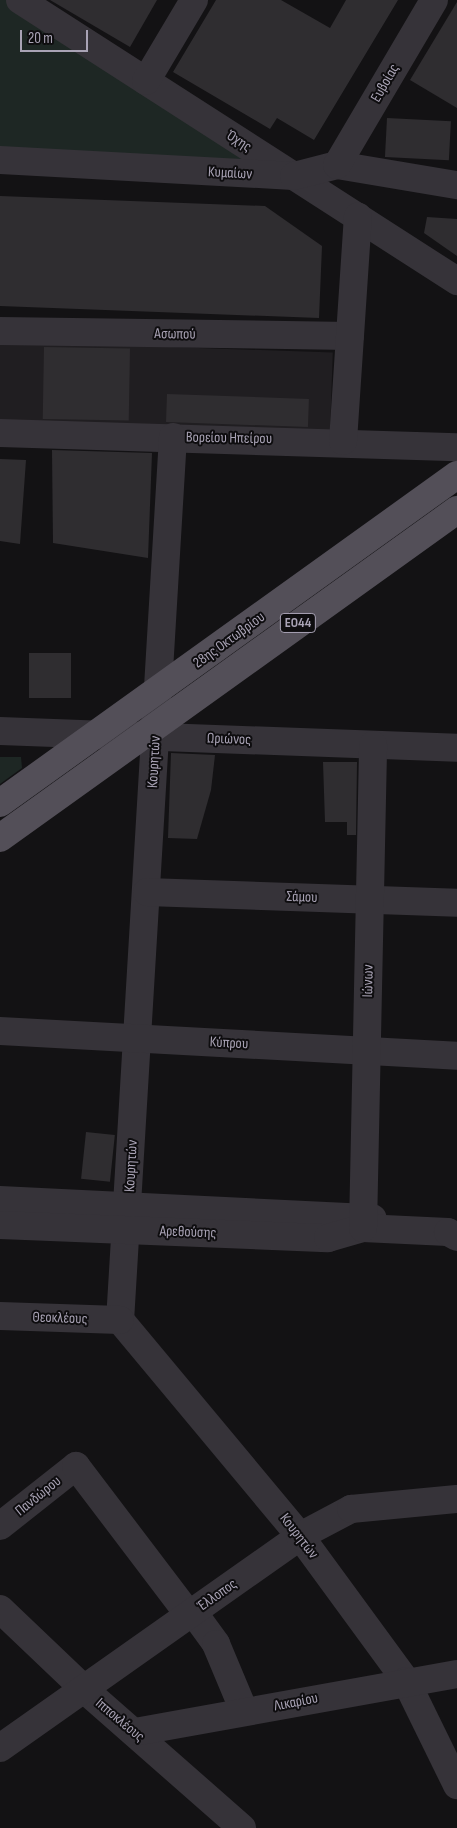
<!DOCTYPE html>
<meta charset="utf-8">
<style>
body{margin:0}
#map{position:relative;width:457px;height:1828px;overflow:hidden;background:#131214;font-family:"Sofia Sans Condensed",sans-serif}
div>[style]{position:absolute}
.built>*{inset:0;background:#201e21;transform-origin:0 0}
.green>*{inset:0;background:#1e2724}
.building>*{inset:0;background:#2f2d30;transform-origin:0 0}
.minor>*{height:28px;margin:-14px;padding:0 14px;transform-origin:14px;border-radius:14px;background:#363339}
.major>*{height:28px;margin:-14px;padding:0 14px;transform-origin:14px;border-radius:14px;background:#534f58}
span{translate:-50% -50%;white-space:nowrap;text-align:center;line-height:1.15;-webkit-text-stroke:4px #0e0d0f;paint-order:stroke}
.shield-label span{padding:1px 4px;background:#0e0d0f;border:1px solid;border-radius:4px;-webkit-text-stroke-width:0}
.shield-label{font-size:14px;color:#a9a3b5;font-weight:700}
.street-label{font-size:15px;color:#a9a3b5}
.scale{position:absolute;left:20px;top:30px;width:68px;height:22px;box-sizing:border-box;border:2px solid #a9a3b5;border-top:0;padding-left:6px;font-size:15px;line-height:18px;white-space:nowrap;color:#a9a3b5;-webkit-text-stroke:4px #0e0d0f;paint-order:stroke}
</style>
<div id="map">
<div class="built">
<i style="left:0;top:341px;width:333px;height:79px;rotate:2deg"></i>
</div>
<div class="green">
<i style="clip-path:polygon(0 0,20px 0,294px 176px,0 160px)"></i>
<i style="clip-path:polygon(0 757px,21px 757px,22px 768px,0 784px)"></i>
</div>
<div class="building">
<i style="clip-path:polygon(50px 0,157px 0,130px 47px)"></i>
<i style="clip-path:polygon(216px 0,281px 0,330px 28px,346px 0,398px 0,314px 140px,277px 118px,270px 129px,173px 72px)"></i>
<i style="clip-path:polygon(457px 2px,457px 108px,410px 80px)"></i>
<i style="left:387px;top:118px;width:64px;height:39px;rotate:3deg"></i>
<i style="clip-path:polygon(0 196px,265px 206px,322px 246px,319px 318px,0 306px)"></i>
<i style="clip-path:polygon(427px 217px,457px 219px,457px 256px,424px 233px)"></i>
<i style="left:44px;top:347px;width:86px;height:72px;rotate:1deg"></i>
<i style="left:167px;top:394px;width:142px;height:28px;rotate:2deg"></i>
<i style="clip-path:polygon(52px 450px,152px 453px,148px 558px,53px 543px)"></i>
<i style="clip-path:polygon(0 459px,26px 460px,20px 544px,0 541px)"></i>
<i style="left:29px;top:653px;width:42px;height:45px"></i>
<i style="clip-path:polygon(171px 753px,215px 755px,211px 790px,197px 839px,168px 838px)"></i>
<i style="clip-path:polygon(323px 762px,357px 762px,356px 835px,347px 835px,347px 822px,325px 822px)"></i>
<i style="left:86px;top:1132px;width:29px;height:47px;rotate:6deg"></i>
</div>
<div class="minor">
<i style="left:20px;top:0;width:520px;rotate:32.74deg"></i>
<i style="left:146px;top:81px;width:94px;rotate:-59.3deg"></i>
<i style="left:0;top:160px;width:294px;rotate:3.1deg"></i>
<i style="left:294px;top:176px;width:44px;rotate:-14.3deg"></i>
<i style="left:337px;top:165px;width:122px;rotate:9.5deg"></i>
<i style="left:337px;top:165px;width:191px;rotate:-59.5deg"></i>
<i style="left:0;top:331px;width:350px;rotate:0.8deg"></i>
<i style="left:0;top:433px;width:457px;rotate:1.8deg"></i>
<i style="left:173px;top:437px;width:885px;rotate:93.43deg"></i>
<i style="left:120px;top:1320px;width:281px;rotate:50.2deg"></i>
<i style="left:300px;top:1536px;width:180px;rotate:53.8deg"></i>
<i style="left:406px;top:1681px;width:116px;rotate:63.9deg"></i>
<i style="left:343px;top:441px;width:225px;rotate:-86.2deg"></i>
<i style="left:0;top:731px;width:457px;rotate:2.1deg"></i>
<i style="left:147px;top:892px;width:310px;rotate:2deg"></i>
<i style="left:0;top:1031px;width:458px;rotate:3.1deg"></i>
<i style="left:0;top:1200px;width:373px;rotate:2.8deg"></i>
<i style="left:0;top:1225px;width:328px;rotate:2.3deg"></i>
<i style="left:328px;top:1238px;width:36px;rotate:-16deg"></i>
<i style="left:363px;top:1228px;width:85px;rotate:2.7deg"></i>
<i style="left:448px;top:1232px;width:10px;rotate:29deg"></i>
<i style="left:363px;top:1228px;width:483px;rotate:-88.8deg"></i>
<i style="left:0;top:1316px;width:120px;rotate:1.9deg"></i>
<i style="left:0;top:1526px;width:97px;rotate:-38.3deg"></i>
<i style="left:76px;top:1466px;width:187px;rotate:52.8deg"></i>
<i style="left:0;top:1609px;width:117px;rotate:43.6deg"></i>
<i style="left:85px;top:1690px;width:209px;rotate:41.3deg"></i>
<i style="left:193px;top:1612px;width:39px;rotate:54deg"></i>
<i style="left:216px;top:1644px;width:73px;rotate:67.3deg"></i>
<i style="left:135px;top:1732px;width:327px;rotate:-10.2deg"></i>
<i style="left:0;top:1748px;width:367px;rotate:-35.2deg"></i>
<i style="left:300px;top:1536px;width:58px;rotate:-27.9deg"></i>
<i style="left:351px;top:1509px;width:106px;rotate:-5.4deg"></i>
</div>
<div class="major">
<i style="left:0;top:803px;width:563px;rotate:-35.67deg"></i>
<i style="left:0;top:838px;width:563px;rotate:-35.67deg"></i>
</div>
<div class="shield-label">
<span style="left:298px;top:623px">ΕΟ44</span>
</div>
<div class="street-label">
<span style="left:385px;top:83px;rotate:-60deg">Ευβοίας</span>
<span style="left:239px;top:141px;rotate:33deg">Όχης</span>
<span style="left:230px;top:173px;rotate:3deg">Κυμαίων</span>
<span style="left:175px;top:334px;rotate:1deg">Ασωπού</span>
<span style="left:229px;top:438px;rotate:1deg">Βορείου Ηπείρου</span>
<span style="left:229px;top:640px;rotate:-36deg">28ης Οκτωβρίου</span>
<span style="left:229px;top:739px;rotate:2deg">Ωριώνος</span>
<span style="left:154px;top:762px;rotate:-87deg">Κουρητών</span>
<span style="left:302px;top:897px;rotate:2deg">Σάμου</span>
<span style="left:368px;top:981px;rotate:-89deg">Ιώνων</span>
<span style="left:229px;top:1043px;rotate:3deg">Κύπρου</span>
<span style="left:131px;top:1166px;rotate:-87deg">Κουρητών</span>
<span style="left:188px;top:1232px;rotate:2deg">Αρεθούσης</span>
<span style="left:60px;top:1318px;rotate:2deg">Θεοκλέους</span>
<span style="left:38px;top:1496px;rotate:-39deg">Πανδώρου</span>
<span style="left:299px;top:1536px;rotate:52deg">Κουρητών</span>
<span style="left:217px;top:1595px;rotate:-35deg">Έλλοπος</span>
<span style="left:296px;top:1702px;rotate:-11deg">Λικαρίου</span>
<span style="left:120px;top:1720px;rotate:40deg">Ιπποκλέους</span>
</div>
<div class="scale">20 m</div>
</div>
